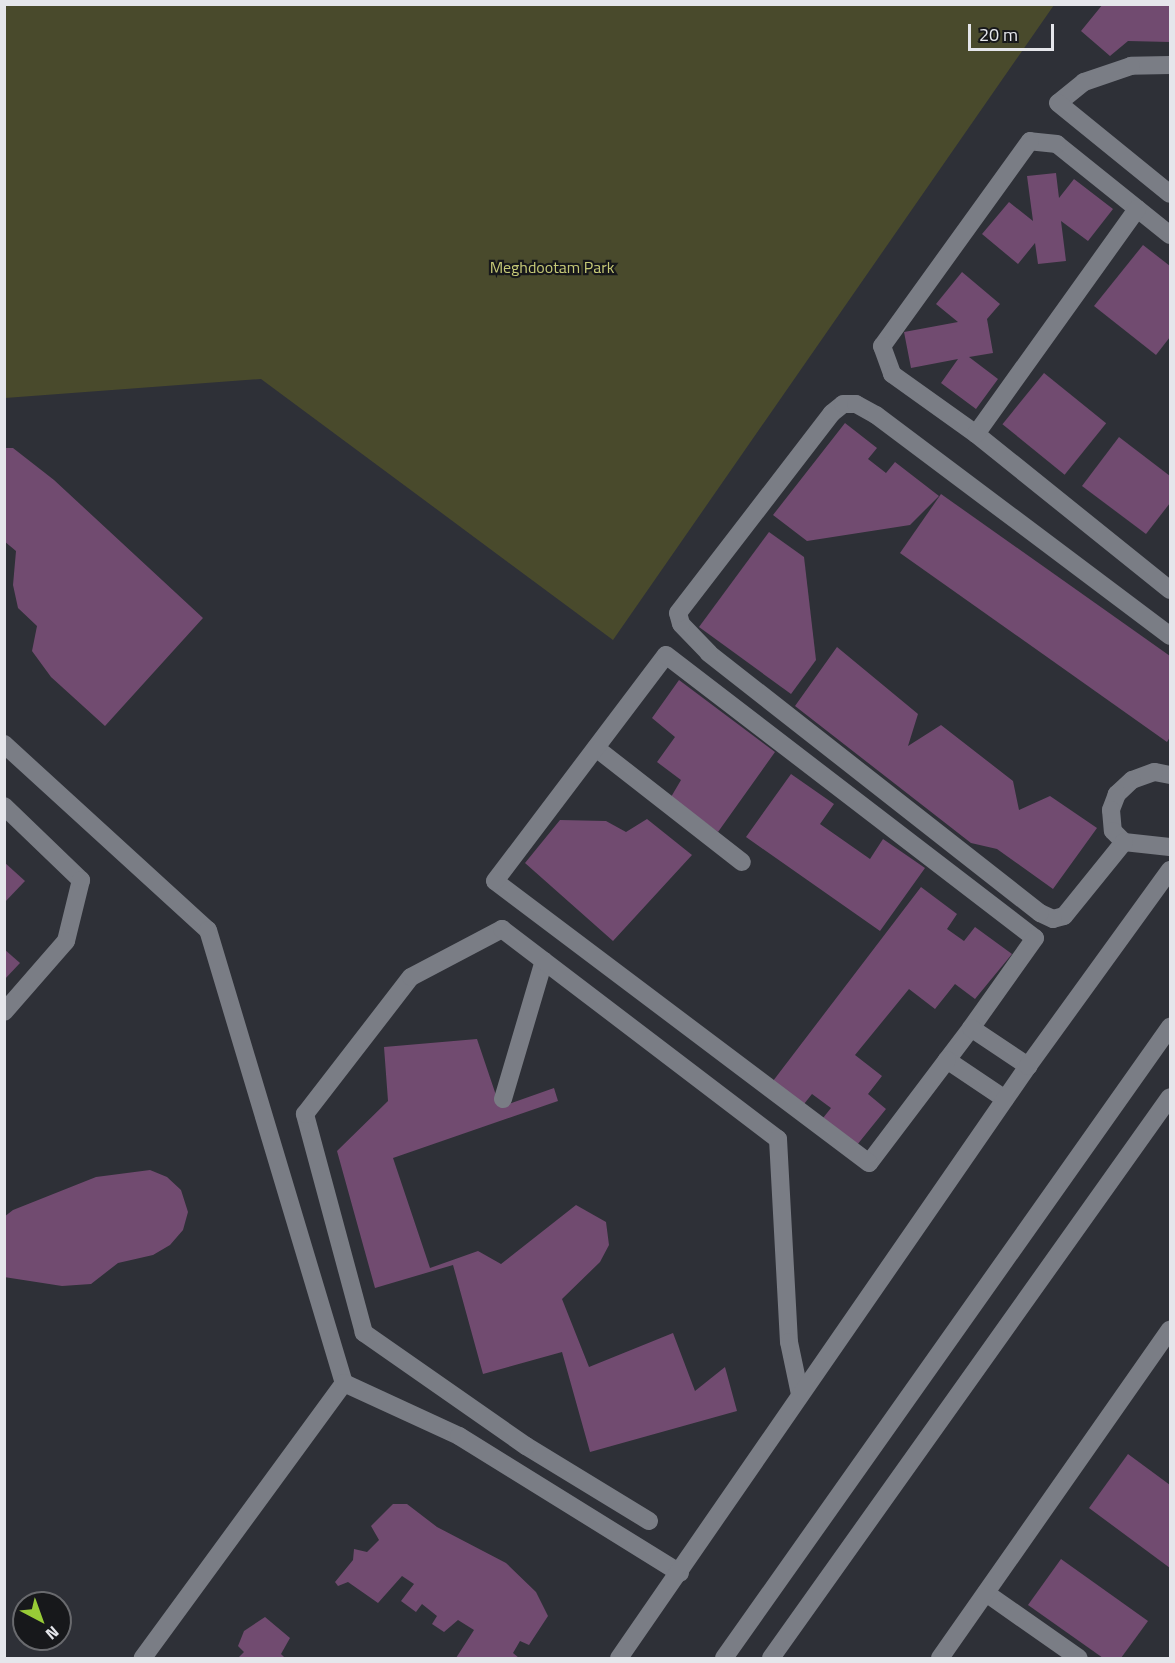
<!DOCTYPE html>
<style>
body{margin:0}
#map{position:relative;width:1175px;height:1663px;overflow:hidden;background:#2e3037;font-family:"Titillium Web",sans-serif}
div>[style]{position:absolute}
.green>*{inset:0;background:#494a2c}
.building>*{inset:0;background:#714b70;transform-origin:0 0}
.minor>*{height:18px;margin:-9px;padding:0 9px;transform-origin:9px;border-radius:9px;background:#7a7d85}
span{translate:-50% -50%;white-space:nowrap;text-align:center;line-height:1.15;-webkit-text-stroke:4.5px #17181b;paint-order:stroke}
.park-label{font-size:16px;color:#c6c977}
.frame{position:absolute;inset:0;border:6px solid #e5e6eb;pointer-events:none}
.north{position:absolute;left:12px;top:1591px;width:60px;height:60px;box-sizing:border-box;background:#17181b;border:2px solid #696a6e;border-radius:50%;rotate:139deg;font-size:16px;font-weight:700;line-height:24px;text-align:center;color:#e5e6eb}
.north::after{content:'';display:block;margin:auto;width:21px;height:27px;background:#98cb37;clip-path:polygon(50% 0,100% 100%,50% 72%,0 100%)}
.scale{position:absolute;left:968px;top:24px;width:86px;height:27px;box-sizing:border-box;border:3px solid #e5e6eb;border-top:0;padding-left:8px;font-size:18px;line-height:21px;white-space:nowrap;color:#e5e6eb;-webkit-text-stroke:4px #17181b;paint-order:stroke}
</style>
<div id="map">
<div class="green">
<i style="clip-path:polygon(5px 4px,1054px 4px,1054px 5px,613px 640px,261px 379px,5px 398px)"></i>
</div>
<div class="building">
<i style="clip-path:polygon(1103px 4px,1170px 5px,1170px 42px,1128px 41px,1110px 56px,1081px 31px)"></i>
<i style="clip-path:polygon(1056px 173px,1059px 198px,1074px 179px,1113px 209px,1088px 241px,1061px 221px,1066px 261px,1038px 264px,1035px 243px,1018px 264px,982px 234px,1009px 202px,1033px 221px,1027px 176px)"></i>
<i style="clip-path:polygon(1143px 245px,1170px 266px,1170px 337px,1156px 355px,1094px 306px)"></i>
<i style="clip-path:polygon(962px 272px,1000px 304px,987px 319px,993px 353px,969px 357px,998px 379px,976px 409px,941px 383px,958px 359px,911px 368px,904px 332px,958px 322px,936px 304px)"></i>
<i style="left:1044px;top:373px;width:80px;height:66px;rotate:39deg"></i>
<i style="clip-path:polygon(845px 423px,877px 448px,868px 459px,886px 473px,895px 462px,939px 496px,910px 525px,807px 541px,773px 515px)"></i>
<i style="clip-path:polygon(1119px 437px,1170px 476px,1170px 503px,1146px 534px,1082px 486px)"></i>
<i style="clip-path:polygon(4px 448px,13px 448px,54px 480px,203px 618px,105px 726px,51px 677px,32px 651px,37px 626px,18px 608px,13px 585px,16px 551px,4px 541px)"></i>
<i style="clip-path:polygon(941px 494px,1170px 656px,1170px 737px,1167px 742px,900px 553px)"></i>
<i style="clip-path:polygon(769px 532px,804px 557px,816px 660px,791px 694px,699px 627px)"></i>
<i style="clip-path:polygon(837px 647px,918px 714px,908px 746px,941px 725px,1013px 781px,1019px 810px,1050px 796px,1097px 828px,1053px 889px,997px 849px,971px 843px,795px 706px)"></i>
<i style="clip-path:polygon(679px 680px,775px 752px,718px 832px,671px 797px,681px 780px,657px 762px,675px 737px,652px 718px)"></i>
<i style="clip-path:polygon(791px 774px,834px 804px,820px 824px,870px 859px,883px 839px,925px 868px,880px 931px,746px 837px)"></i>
<i style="clip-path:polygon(647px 819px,692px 855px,613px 941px,525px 863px,560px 820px,606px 821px,626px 832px)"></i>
<i style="clip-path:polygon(4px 862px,25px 881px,4px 903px)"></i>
<i style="clip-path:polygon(921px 887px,957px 914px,947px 929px,964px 941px,975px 927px,1012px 954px,975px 999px,955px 984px,935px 1009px,909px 989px,855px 1055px,882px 1076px,868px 1094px,886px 1109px,857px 1145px,823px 1118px,831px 1108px,812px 1094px,804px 1104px,773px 1081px)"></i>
<i style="clip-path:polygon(4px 949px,20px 963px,4px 980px)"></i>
<i style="clip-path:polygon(477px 1039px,500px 1107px,554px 1088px,558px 1101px,393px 1158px,430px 1268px,478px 1251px,501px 1264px,576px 1205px,606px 1222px,609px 1245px,600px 1262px,562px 1299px,589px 1367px,673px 1333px,695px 1391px,725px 1367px,737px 1411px,590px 1452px,562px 1352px,483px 1374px,453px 1265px,375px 1288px,337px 1151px,388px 1101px,384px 1047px)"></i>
<i style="clip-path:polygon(150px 1170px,167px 1177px,181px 1190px,188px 1212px,183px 1230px,170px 1245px,153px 1255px,118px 1263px,91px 1284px,62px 1286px,4px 1277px,4px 1217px,13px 1210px,96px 1177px)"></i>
<i style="clip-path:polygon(1128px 1454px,1170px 1485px,1170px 1568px,1089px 1508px)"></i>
<i style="clip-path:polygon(393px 1504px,407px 1504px,437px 1527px,506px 1563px,536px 1592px,548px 1616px,529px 1645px,520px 1641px,513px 1653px,519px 1658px,456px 1658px,474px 1630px,458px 1620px,444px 1632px,432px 1624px,437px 1616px,422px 1604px,416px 1612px,401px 1601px,414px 1584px,402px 1576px,378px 1603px,348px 1582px,338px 1586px,335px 1582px,353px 1560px,354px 1549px,367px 1552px,379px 1540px,371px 1526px)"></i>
<i style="clip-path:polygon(1061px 1559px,1148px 1621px,1121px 1658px,1103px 1658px,1028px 1605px)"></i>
<i style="clip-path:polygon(265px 1617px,290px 1638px,281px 1654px,285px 1658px,238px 1658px,244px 1652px,238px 1646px,244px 1631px)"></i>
</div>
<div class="minor">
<i style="left:1170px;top:65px;width:39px;rotate:179deg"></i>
<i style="left:1131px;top:66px;width:50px;rotate:161.2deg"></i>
<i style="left:1084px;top:82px;width:33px;rotate:141deg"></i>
<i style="left:1058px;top:103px;width:144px;rotate:39.1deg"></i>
<i style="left:1170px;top:235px;width:145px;rotate:-141.2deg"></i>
<i style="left:1057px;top:144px;width:27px;rotate:-174deg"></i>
<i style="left:1030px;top:141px;width:253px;rotate:125.8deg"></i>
<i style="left:882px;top:346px;width:30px;rotate:70deg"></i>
<i style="left:892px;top:374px;width:103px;rotate:35.5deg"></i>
<i style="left:976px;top:434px;width:249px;rotate:38.8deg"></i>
<i style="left:976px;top:434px;width:277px;rotate:-54.4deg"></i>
<i style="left:4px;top:744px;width:276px;rotate:42.4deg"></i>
<i style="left:208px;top:930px;width:473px;rotate:73.3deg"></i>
<i style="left:344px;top:1383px;width:341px;rotate:126.2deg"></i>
<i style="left:596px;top:748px;width:185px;rotate:38deg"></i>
<i style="left:1170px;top:775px;width:16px;rotate:-169deg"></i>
<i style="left:1154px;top:772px;width:23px;rotate:160deg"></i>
<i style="left:1132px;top:780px;width:21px;rotate:137deg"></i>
<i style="left:1117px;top:794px;width:17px;rotate:111deg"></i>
<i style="left:1111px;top:810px;width:21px;rotate:85deg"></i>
<i style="left:1113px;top:831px;width:16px;rotate:45deg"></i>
<i style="left:1124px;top:842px;width:46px;rotate:6.2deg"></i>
<i style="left:4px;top:806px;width:107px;rotate:43.9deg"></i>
<i style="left:81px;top:880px;width:63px;rotate:103.8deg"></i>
<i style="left:66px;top:941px;width:94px;rotate:131.1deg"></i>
<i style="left:1124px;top:842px;width:95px;rotate:129deg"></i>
<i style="left:1064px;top:916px;width:11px;rotate:165deg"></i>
<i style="left:1053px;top:919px;width:14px;rotate:-155deg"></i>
<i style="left:1040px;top:913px;width:421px;rotate:-141.9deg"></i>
<i style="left:709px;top:653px;width:40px;rotate:-134deg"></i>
<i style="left:681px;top:624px;width:11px;rotate:-105deg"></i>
<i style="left:678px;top:613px;width:252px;rotate:-52.4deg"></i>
<i style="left:832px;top:413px;width:14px;rotate:-39deg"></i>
<i style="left:843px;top:404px;width:13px"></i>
<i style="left:856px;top:404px;width:23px;rotate:29deg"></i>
<i style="left:876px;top:415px;width:368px;rotate:36.9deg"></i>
<i style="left:947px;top:1060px;width:40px;rotate:-53deg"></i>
<i style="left:503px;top:1099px;width:144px;rotate:-73.5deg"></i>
<i style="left:1005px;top:1099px;width:70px;rotate:-146.1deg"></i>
<i style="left:947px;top:1060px;width:129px;rotate:127.1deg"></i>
<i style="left:869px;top:1163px;width:468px;rotate:-143deg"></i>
<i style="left:495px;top:881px;width:283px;rotate:-52.9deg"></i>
<i style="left:666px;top:655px;width:465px;rotate:37.5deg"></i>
<i style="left:1035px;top:938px;width:110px;rotate:125.4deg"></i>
<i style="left:971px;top:1028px;width:69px;rotate:33.7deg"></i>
<i style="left:344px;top:1383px;width:127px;rotate:24.7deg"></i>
<i style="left:459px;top:1436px;width:260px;rotate:31.8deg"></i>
<i style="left:649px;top:1521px;width:144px;rotate:-148.6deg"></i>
<i style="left:526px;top:1446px;width:198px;rotate:-145.1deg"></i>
<i style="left:364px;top:1333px;width:227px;rotate:-105.1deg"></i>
<i style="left:305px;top:1114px;width:173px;rotate:-52.3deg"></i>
<i style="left:411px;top:977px;width:103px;rotate:-27.8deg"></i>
<i style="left:502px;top:929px;width:347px;rotate:37.3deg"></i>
<i style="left:778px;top:1139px;width:203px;rotate:86.9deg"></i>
<i style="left:789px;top:1342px;width:53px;rotate:78.1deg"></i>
<i style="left:986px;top:1593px;width:113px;rotate:35deg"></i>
<i style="left:619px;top:1658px;width:720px;rotate:-55.36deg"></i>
<i style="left:1028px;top:1066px;width:242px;rotate:-54.1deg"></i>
<i style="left:724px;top:1658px;width:773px;rotate:-54.75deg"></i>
<i style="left:771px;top:1658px;width:688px;rotate:-54.58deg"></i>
<i style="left:940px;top:1658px;width:401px;rotate:-55deg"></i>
</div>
<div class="park-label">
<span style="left:552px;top:267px">Meghdootam Park</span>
</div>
<div class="frame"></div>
<div class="north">N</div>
<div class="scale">20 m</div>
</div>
